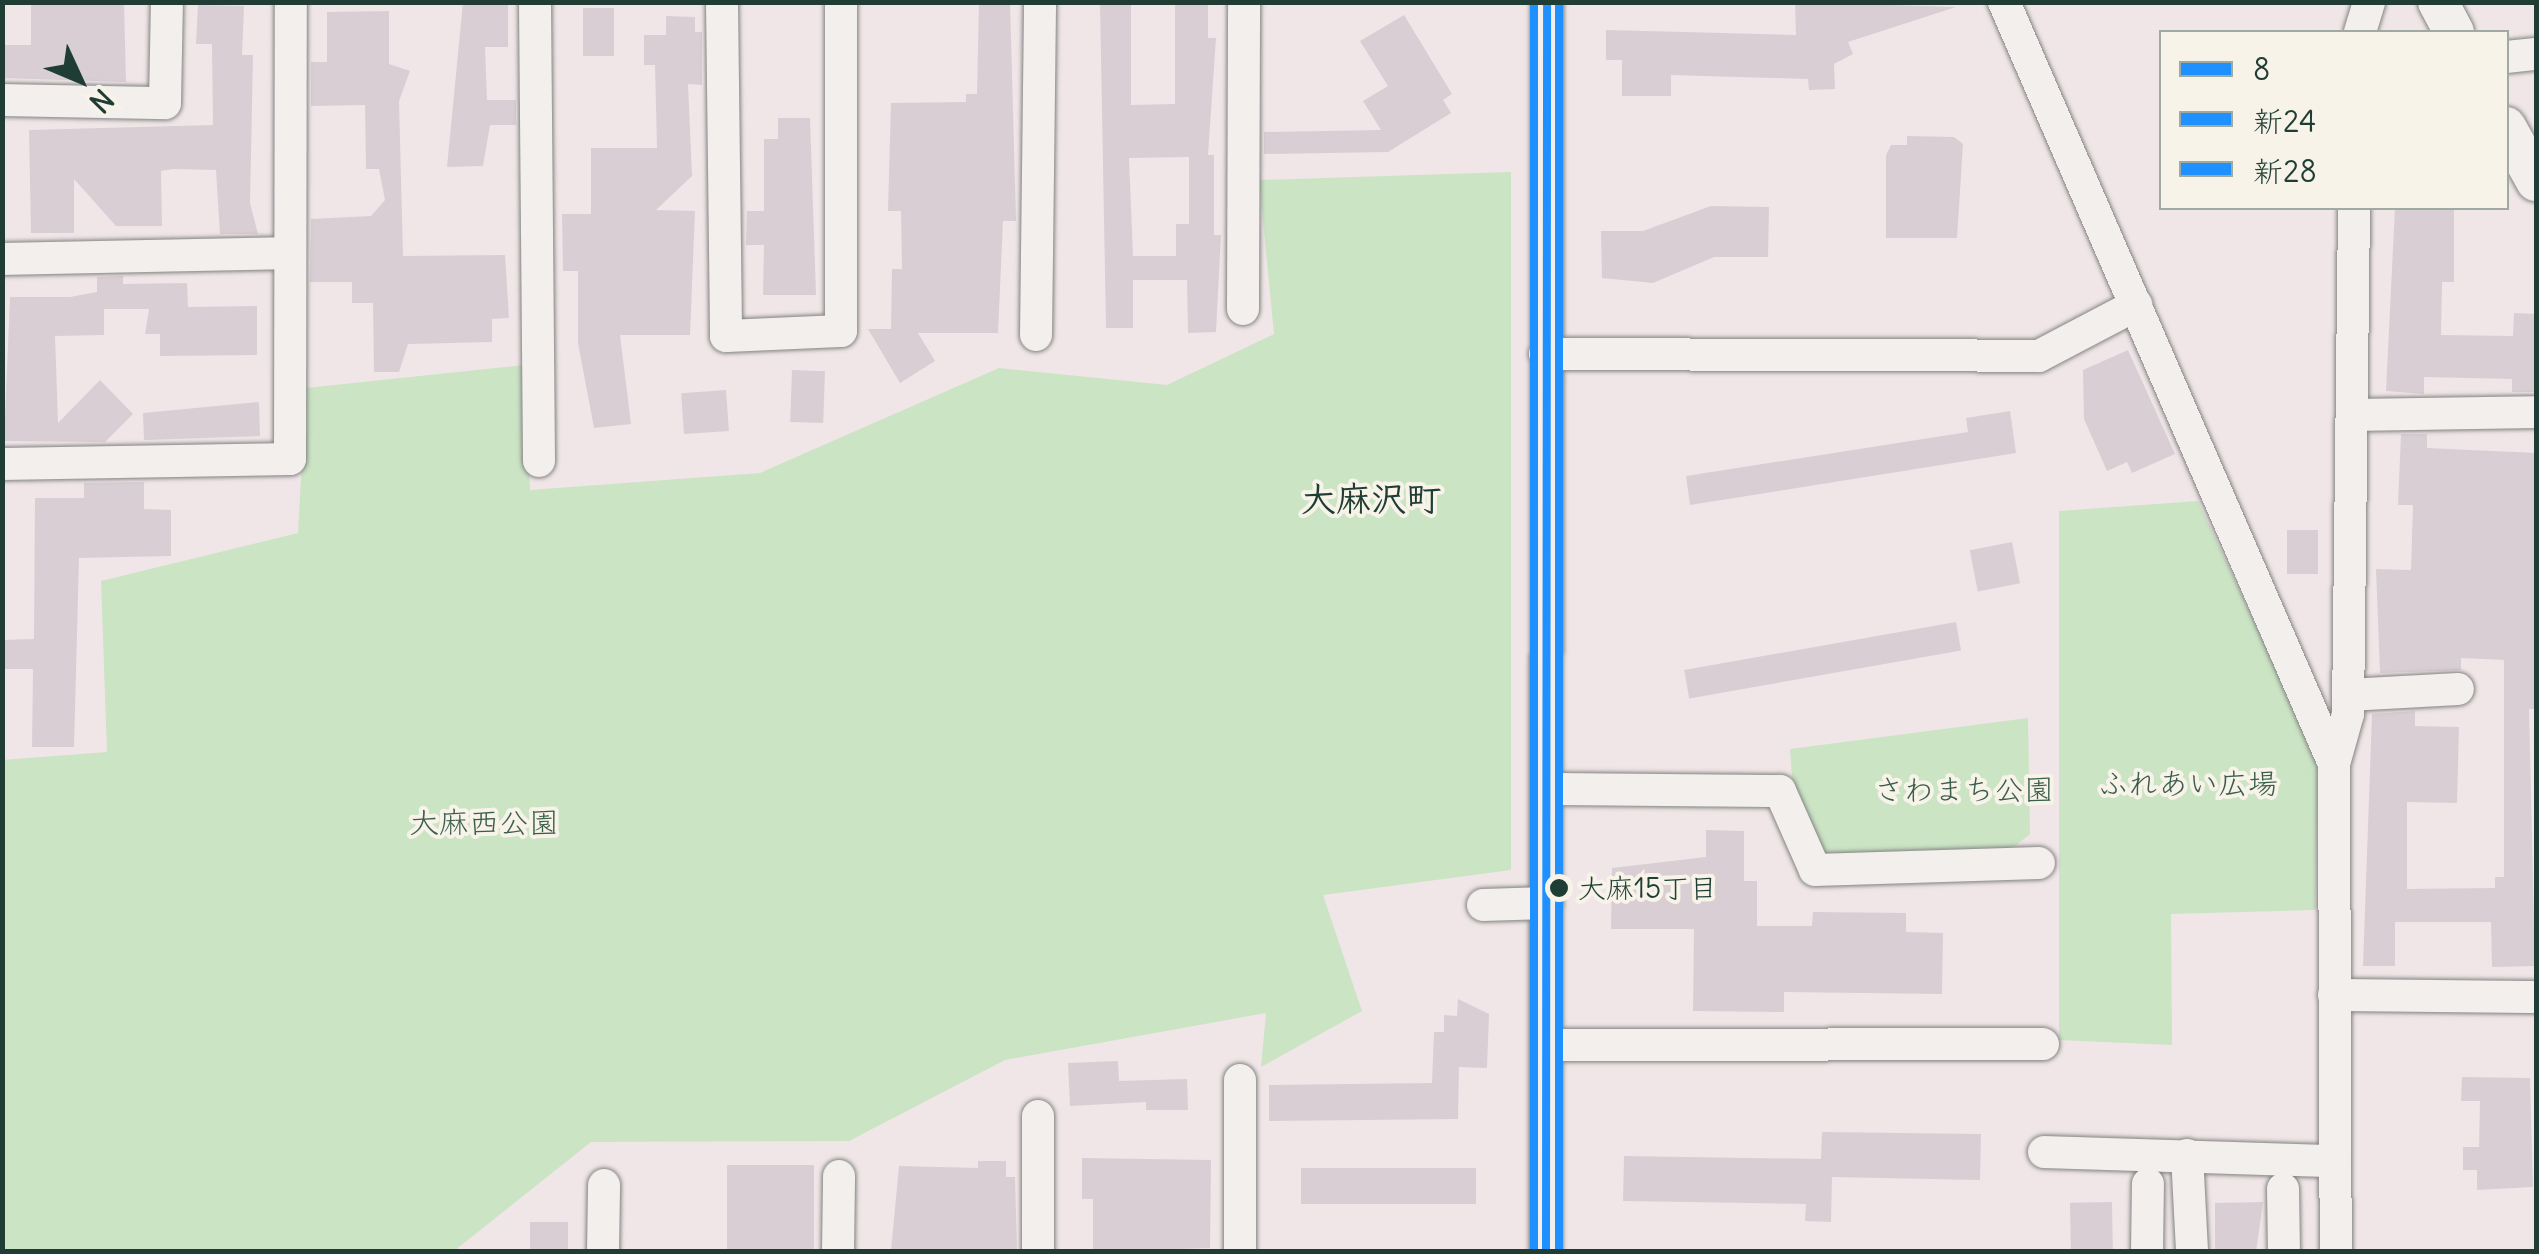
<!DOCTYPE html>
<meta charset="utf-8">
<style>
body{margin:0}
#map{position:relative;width:2539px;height:1254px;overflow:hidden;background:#f0e6e8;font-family:Delius,"Klee One",sans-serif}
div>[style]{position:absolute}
.green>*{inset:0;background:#cbe4c4}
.building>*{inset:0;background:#d9ced4;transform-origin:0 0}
.roads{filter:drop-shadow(0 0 2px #838483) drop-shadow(0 0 2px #838483)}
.minor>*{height:32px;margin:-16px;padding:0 16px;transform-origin:16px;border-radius:16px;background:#f2efec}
.major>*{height:40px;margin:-20px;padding:0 20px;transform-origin:20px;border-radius:20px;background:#f2efec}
.bus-1>*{height:8px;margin:-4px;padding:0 4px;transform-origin:4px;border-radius:4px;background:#1e90ff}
.bus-2>*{height:8px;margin:-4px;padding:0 4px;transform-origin:4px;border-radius:4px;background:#1e90ff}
.bus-3>*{height:8px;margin:-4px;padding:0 4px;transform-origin:4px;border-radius:4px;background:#1e90ff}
.dots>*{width:28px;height:28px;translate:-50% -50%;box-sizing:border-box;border:5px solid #f7f3e8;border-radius:50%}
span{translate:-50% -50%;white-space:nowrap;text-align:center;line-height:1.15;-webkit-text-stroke:8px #f7f3e8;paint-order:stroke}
.bus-label{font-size:28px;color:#1f3d34}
.left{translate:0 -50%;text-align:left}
.park-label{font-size:30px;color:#3b5e4b}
.quarter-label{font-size:35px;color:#1f3d34;font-weight:700}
.frame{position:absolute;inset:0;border:5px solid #1f3d34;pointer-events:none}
.legend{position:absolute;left:2159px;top:30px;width:350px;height:180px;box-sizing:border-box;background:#f7f3e8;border:2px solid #a1aaa0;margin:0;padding:12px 18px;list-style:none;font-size:30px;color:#1f3d34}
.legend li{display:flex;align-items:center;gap:20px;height:50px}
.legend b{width:50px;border:2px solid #a1aaa0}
.north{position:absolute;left:30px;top:30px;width:100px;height:100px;-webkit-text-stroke:8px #f7f3e8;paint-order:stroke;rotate:134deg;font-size:28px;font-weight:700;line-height:40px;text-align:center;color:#1f3d34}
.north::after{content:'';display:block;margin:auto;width:35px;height:45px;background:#1f3d34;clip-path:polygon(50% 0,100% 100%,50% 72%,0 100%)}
</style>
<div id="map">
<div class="green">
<i style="clip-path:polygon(1511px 172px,1511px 870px,1323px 895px,1362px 1011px,1261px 1067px,1266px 1013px,1005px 1060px,849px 1141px,591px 1142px,454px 1251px,3px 1251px,2px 760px,107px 752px,101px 581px,298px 533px,306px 388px,525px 365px,530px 490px,760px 473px,999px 368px,1167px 385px,1274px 334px,1259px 180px)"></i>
<i style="clip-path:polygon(2198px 501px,2318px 759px,2315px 910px,2171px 914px,2172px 1045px,2059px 1040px,2059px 511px)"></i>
<i style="clip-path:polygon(2028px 718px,2030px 834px,2009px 851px,1821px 855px,1793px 793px,1790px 749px)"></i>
</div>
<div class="building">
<i style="clip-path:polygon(31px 2px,124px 2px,126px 82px,3px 78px,3px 45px,31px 45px)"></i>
<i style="clip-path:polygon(463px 2px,508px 2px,508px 47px,485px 47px,487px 100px,516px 100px,516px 125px,490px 125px,483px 166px,447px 167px)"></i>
<i style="clip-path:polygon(979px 2px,1010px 2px,1016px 221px,1003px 221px,998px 333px,918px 333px,935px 361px,900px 383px,868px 329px,891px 329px,892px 269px,902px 269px,901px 211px,888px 211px,891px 103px,966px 102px,966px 94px,977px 94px)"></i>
<i style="clip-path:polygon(evenodd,1100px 2px,1131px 2px,1131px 105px,1175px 104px,1175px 2px,1208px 2px,1208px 38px,1216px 38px,1208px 155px,1214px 155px,1214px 235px,1221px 235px,1216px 332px,1188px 333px,1187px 280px,1133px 280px,1133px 328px,1106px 328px,1100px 2px,1189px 157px,1189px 224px,1176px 224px,1176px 256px,1133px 256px,1129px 158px,1189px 157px)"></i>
<i style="clip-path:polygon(1795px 2px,1956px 7px,1848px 42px,1853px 54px,1834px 64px,1835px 89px,1809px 90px,1808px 79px,1671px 75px,1671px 96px,1622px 96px,1622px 60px,1606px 60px,1606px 30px,1796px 35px)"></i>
<i style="clip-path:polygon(198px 5px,244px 6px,242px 55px,253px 55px,250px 203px,258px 234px,220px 234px,216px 170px,173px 169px,161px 171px,162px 226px,116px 226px,74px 179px,74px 233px,31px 233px,29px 130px,213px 125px,212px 44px,196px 44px)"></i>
<i style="left:583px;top:8px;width:31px;height:48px"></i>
<i style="clip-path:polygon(389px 11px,389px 64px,410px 71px,399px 101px,403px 256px,505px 255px,509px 318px,492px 319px,492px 342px,408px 344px,399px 372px,374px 372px,373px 303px,352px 303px,352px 282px,310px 282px,311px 219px,371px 216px,385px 200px,379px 169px,366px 169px,365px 105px,311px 106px,311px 62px,327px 62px,327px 12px)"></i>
<i style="clip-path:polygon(1404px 15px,1452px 94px,1443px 100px,1451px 113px,1388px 152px,1264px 154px,1264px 132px,1381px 130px,1363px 101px,1388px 86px,1360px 41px)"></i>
<i style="clip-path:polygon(666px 16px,695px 17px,695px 32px,702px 32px,702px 85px,688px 84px,692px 176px,656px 210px,695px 211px,690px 335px,620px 335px,631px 424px,594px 428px,578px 343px,578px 271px,563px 271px,562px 214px,591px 214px,591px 148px,657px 148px,655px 65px,644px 65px,644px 35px,666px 35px)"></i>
<i style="clip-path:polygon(778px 118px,810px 118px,816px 295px,763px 295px,764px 245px,746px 245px,747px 211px,764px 211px,764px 139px,778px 139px)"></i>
<i style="clip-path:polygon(1907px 136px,1954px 137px,1963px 144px,1957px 238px,1886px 238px,1886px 155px,1891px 145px,1907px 145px)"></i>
<i style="clip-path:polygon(1711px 206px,1769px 207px,1768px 257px,1714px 257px,1653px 283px,1602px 278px,1601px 231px,1643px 231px)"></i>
<i style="clip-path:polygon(2395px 208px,2454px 208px,2454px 282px,2442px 282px,2441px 335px,2513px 336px,2514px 313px,2536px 314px,2536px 392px,2512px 392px,2512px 379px,2424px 377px,2424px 394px,2386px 391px)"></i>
<i style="clip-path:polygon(123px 276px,123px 284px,187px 283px,188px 307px,257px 306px,257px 355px,160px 356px,160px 334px,145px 334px,149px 309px,104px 309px,104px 335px,55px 336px,58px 423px,100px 380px,133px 414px,105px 442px,4px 441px,10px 297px,70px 297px,97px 292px,97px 277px)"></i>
<i style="clip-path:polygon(2128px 350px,2175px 454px,2132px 473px,2127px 462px,2107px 471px,2084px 419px,2083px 370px)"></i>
<i style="left:792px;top:370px;width:33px;height:52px;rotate:2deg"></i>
<i style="left:726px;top:390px;width:41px;height:45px;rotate:86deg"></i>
<i style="clip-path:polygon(259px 402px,260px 436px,144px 440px,143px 413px)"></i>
<i style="clip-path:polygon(2010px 411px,2016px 453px,1690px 505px,1686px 476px,1968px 432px,1966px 418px)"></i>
<i style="clip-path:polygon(2401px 434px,2427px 434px,2427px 448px,2536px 453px,2536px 709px,2529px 709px,2535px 966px,2492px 967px,2491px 922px,2395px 922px,2395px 966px,2363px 966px,2372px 714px,2415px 711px,2415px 726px,2459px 727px,2457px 803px,2407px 802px,2407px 889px,2495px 888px,2495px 877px,2504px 877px,2504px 660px,2461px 658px,2461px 670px,2380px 673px,2376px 569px,2411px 570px,2413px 505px,2398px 505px)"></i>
<i style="clip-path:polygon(144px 482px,144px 509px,171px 510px,171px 556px,79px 558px,74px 747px,32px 747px,33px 669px,2px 669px,2px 640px,34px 639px,35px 498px,84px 498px,84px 483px)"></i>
<i style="left:2318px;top:530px;width:44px;height:31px;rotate:90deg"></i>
<i style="left:2012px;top:542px;width:42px;height:43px;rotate:79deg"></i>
<i style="left:1956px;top:622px;width:29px;height:276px;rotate:80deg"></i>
<i style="clip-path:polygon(1706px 830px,1744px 831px,1744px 881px,1757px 881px,1757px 926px,1812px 926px,1813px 912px,1906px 913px,1906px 932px,1943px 933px,1942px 994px,1784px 992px,1784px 1012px,1693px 1011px,1694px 929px,1611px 929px,1612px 868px,1706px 857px)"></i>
<i style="clip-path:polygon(1458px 999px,1489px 1014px,1487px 1068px,1459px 1067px,1458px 1119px,1269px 1121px,1269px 1085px,1432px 1083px,1434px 1032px,1444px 1032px,1444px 1015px,1457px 1016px)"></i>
<i style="clip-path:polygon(1118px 1061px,1119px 1081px,1187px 1079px,1188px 1110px,1146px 1110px,1146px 1102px,1070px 1106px,1068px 1063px)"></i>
<i style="clip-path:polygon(2462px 1077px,2530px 1078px,2533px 1187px,2477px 1190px,2477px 1170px,2463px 1170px,2463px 1147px,2479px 1147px,2480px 1101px,2461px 1101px)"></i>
<i style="clip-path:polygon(1822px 1132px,1981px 1134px,1980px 1180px,1832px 1177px,1831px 1222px,1805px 1221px,1806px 1204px,1623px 1201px,1624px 1156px,1821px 1159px)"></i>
<i style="clip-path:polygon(1082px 1158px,1211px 1160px,1210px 1248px,1093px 1252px,1093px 1199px,1082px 1199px)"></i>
<i style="clip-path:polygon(978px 1161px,1006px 1161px,1006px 1177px,1015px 1177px,1017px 1252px,891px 1251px,899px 1166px,978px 1168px)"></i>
<i style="left:727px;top:1165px;width:87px;height:87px"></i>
<i style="left:1476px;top:1168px;width:36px;height:175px;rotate:90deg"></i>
<i style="left:2112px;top:1202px;width:50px;height:42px;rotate:89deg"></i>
<i style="clip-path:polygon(2263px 1202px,2256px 1252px,2215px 1252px,2215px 1203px)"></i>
<i style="left:530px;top:1222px;width:38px;height:28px"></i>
</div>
<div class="roads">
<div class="minor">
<i style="left:535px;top:2px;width:459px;rotate:89.5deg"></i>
<i style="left:722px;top:2px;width:334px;rotate:89.3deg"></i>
<i style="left:726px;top:336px;width:115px;rotate:-2.5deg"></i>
<i style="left:841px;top:331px;width:329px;rotate:-90deg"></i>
<i style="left:2004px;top:2px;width:830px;rotate:66.58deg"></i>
<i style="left:2334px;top:764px;width:488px;rotate:89.8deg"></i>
<i style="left:2360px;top:32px;width:31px;rotate:-73deg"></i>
<i style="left:2506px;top:57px;width:30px;rotate:-6deg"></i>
<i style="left:2px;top:100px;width:163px;rotate:1.1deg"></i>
<i style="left:165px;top:103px;width:101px;rotate:-88.9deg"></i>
<i style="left:2px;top:259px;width:288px;rotate:-1.2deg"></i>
<i style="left:1243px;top:309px;width:307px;rotate:-89.8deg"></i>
<i style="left:1036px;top:335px;width:333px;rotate:-89.3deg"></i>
<i style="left:1545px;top:354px;width:494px;rotate:0.2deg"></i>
<i style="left:2039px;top:356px;width:110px;rotate:-27.7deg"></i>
<i style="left:2353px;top:415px;width:183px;rotate:-0.9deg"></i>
<i style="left:2px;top:464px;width:288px;rotate:-1deg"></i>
<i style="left:290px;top:459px;width:457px;rotate:-89.9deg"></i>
<i style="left:2348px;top:695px;width:110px;rotate:-3.1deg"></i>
<i style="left:2334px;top:764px;width:52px;rotate:-74.4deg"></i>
<i style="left:2348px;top:714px;width:506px;rotate:-89.32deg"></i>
<i style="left:1546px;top:789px;width:234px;rotate:0.5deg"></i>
<i style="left:1780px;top:791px;width:86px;rotate:66.1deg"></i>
<i style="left:1815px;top:870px;width:224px;rotate:-1.8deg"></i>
<i style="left:1483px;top:905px;width:64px;rotate:-1.8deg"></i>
<i style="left:2334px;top:995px;width:202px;rotate:0.6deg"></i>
<i style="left:1548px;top:1045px;width:495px;rotate:-0.1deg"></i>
<i style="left:2044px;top:1152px;width:291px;rotate:1.8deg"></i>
<i style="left:2187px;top:1155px;width:97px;rotate:87deg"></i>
<i style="left:2283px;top:1189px;width:63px;rotate:89.1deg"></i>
<i style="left:603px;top:1252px;width:67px;rotate:-89.1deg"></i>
<i style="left:838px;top:1252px;width:76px;rotate:-89.2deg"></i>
<i style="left:1038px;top:1252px;width:136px;rotate:-90deg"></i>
<i style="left:1240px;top:1252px;width:172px;rotate:-90deg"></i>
<i style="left:1546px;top:1252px;width:1250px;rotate:-89.95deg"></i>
<i style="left:2147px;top:1252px;width:68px;rotate:-89.2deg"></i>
</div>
<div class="major">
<i style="left:2438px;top:2px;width:34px;rotate:62deg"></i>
<i style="left:2506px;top:127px;width:62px;rotate:60.9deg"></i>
</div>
</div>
<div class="bus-1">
<i style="left:1546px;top:1252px;width:1250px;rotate:-89.95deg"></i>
</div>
<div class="bus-2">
<i style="left:1559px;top:1252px;width:1250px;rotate:-90deg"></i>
</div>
<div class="bus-3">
<i style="left:1534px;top:1252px;width:1250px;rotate:-90deg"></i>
</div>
<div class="dots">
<i style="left:1559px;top:888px;background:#1f3d34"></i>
</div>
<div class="bus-label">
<span class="left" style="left:1578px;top:888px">大麻15丁目</span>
</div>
<div class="park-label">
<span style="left:2188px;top:783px">ふれあい広場</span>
<span style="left:1964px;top:789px">さわまち公園</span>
<span style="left:484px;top:822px">大麻西公園</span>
</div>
<div class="quarter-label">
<span style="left:1371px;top:498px">大麻沢町</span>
</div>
<div class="frame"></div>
<ul class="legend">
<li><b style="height:12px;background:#1e90ff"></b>8</li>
<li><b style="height:12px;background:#1e90ff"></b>新24</li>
<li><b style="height:12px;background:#1e90ff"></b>新28</li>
</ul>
<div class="north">N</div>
</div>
